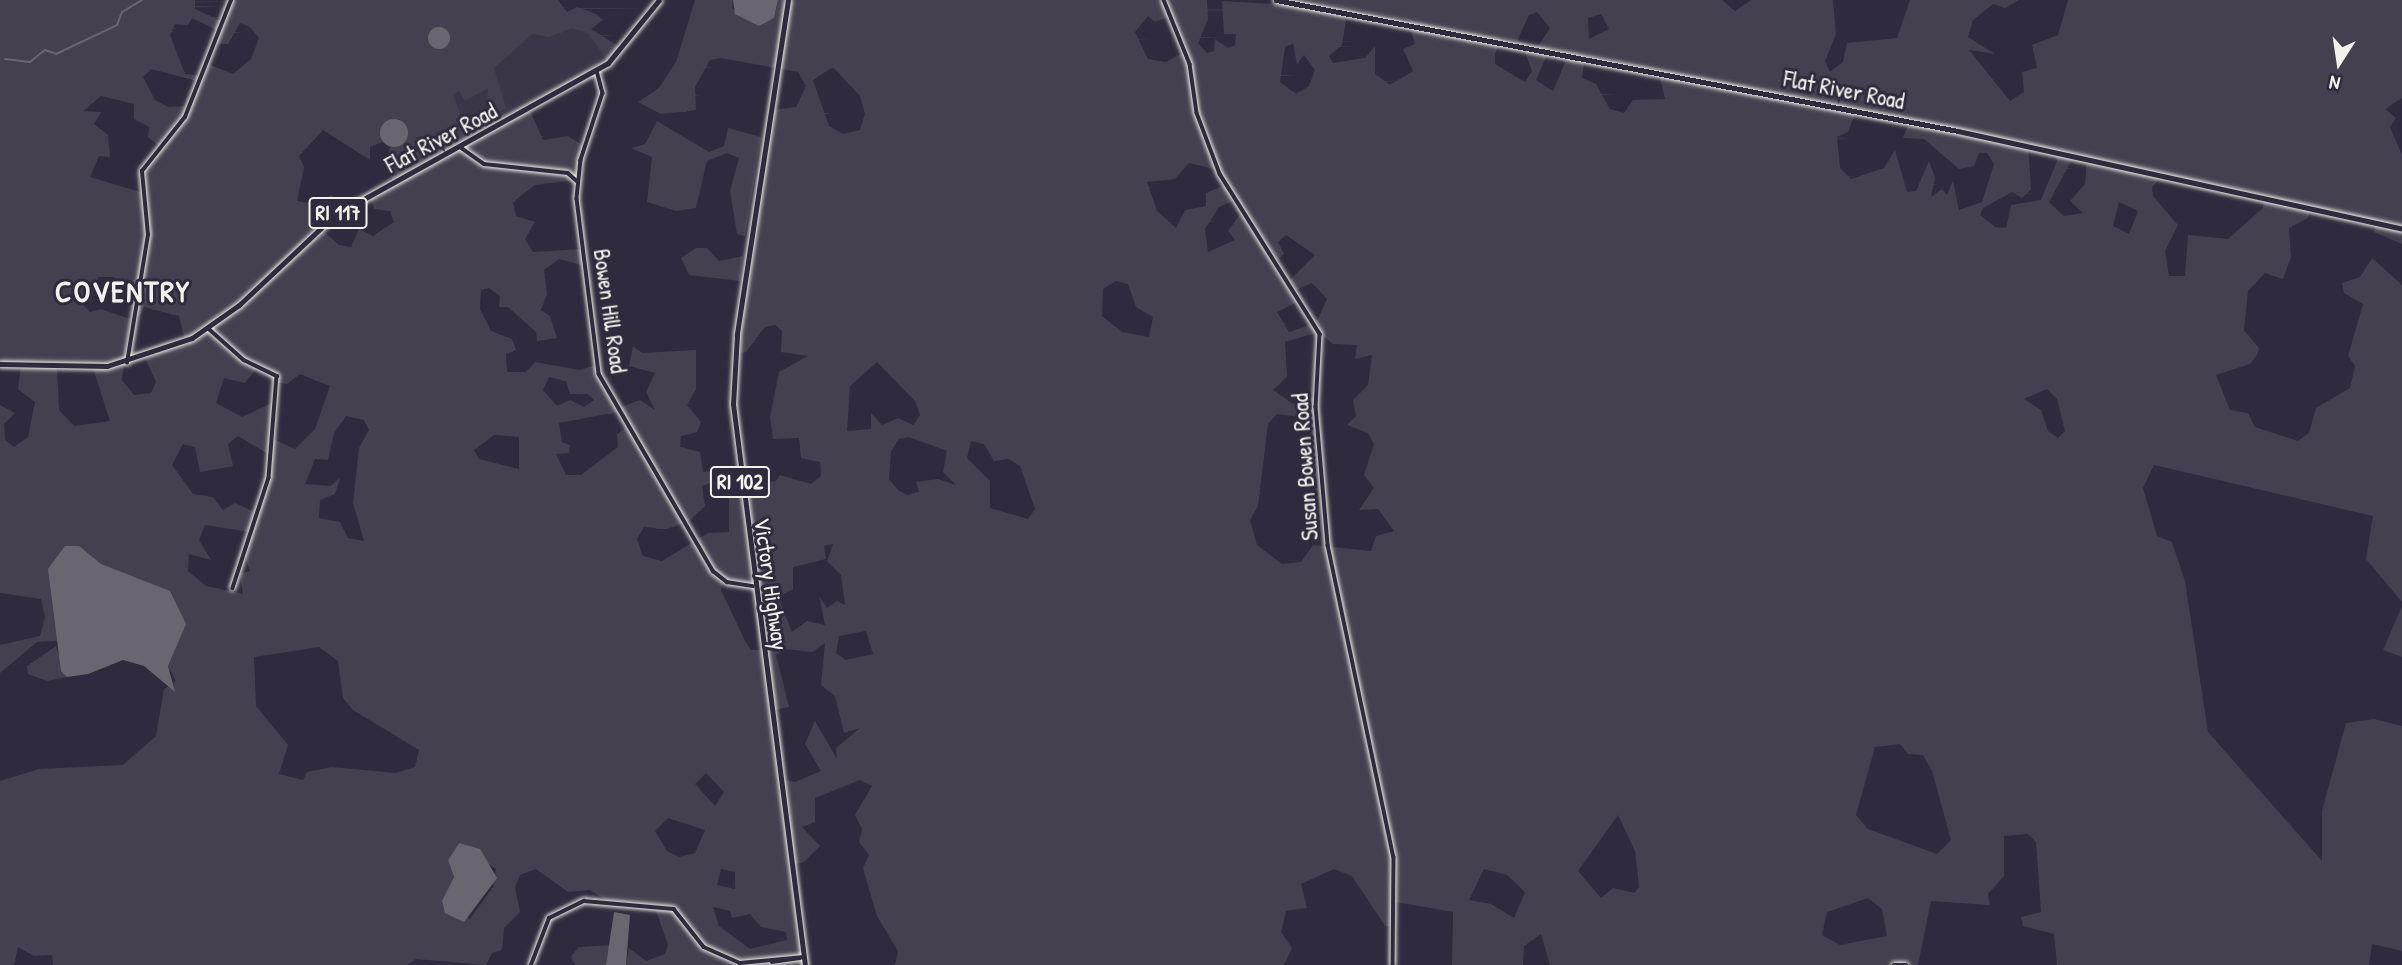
<!DOCTYPE html>
<style>
body{margin:0}
#map{position:relative;width:2402px;height:965px;overflow:hidden;background:#2f2a3d;font-family:"Patrick Hand",sans-serif}
div>[style]{position:absolute}
.built>*{inset:0;background:#3b3647}
.green>*{inset:0;background:#454050}
.water>*{inset:0;background:#6a6670}
.round{border-radius:50%}
.stream>*{height:2px;margin:-1px;padding:0 1px;transform-origin:1px;border-radius:1px;background:#6a6670}
.roads{filter:drop-shadow(0 0 2px #f4f1e8) drop-shadow(0 0 2px #f4f1e8)}
.street>*{height:3.5px;margin:-1.75px;padding:0 1.75px;transform-origin:1.75px;border-radius:1.75px;background:#2f2a3d}
.secondary>*{height:4.5px;margin:-2.25px;padding:0 2.25px;transform-origin:2.25px;border-radius:2.25px;background:#2f2a3d}
.primary>*{height:5px;margin:-2.5px;padding:0 2.5px;transform-origin:2.5px;border-radius:2.5px;background:#2f2a3d}
span{translate:-50% -50%;white-space:nowrap;text-align:center;line-height:1.15;-webkit-text-stroke:6px #2f2a3d;paint-order:stroke}
.shield-label span{padding:2px 5px;background:#2f2a3d;border:2px solid;border-radius:5px;-webkit-text-stroke-width:0}
.shield-label{font-size:21px;color:#f4f1e8;font-weight:700}
.street-label{font-size:23px;color:#f4f1e8}
.district-label{font-size:30px;color:#f4f1e8;font-weight:700;letter-spacing:2px}
.north{position:absolute;left:2304px;top:28px;width:70px;height:70px;-webkit-text-stroke:5px #2f2a3d;paint-order:stroke;rotate:192deg;font-size:19px;font-weight:700;line-height:28px;text-align:center;color:#f4f1e8}
.north::after{content:'';display:block;margin:auto;width:24px;height:32px;background:#f4f1e8;clip-path:polygon(50% 0,100% 100%,50% 72%,0 100%)}
</style>
<div id="map">
<div class="built">
<i style="clip-path:polygon(532px 20px,586px 27px,610px 54px,579px 78px,464px 140px,444px 98px)"></i>
</div>
<div class="green">
<i style="clip-path:polygon(evenodd,0 0,195px 0,195px 9px,221px 21px,231px 0,558px 0,567px 12px,577px 7px,596px 14px,603px 20px,591px 29px,623px 49px,609px 63px,588px 33px,572px 28px,549px 37px,532px 34px,494px 68px,506px 108px,486px 118px,488px 88px,465px 101px,459px 91px,453px 95px,471px 141px,530px 111px,543px 140px,568px 136px,584px 146px,576px 180px,535px 185px,513px 202px,516px 216px,535px 222px,525px 239px,533px 252px,583px 249px,586px 266px,559px 259px,544px 270px,547px 294px,541px 310px,550px 316px,557px 338px,537px 341px,536px 332px,508px 307px,499px 307px,500px 296px,489px 288px,481px 290px,480px 309px,491px 331px,512px 339px,516px 350px,506px 354px,507px 372px,526px 372px,535px 362px,580px 370px,596px 365px,616px 409px,640px 400px,655px 410px,646px 392px,655px 373px,629px 366px,633px 346px,642px 353px,696px 350px,696px 389px,687px 405px,701px 422px,697px 432px,681px 436px,680px 447px,700px 452px,703px 472px,738px 469px,742px 486px,776px 481px,780px 475px,811px 484px,821px 476px,820px 462px,801px 458px,799px 438px,773px 439px,770px 417px,779px 372px,808px 356px,781px 352px,782px 331px,775px 325px,765px 327px,746px 352px,738px 353px,774px 110px,796px 107px,806px 86px,798px 72px,721px 58px,710px 60px,695px 87px,696px 110px,661px 114px,638px 102px,659px 88px,676px 62px,695px 0,733px 0,732px 8px,759px 26px,774px 18px,778px 0,1207px 0,1208px 19px,1198px 43px,1207px 53px,1214px 51px,1215px 39px,1228px 48px,1235px 45px,1236px 34px,1224px 34px,1222px 1px,1287px 5px,1338px 13px,1346px 20px,1342px 45px,1329px 56px,1333px 63px,1365px 58px,1375px 46px,1375px 74px,1390px 85px,1413px 71px,1403px 49px,1415px 44px,1408px 20px,1305px 0,1722px 0,1735px 11px,1751px 0,1833px 0,1836px 34px,1825px 61px,1830px 72px,1843px 62px,1847px 43px,1897px 38px,1910px 0,2019px 0,2005px 8px,1993px 4px,1973px 20px,1968px 37px,1995px 54px,1969px 50px,2010px 101px,2024px 92px,2022px 72px,2037px 68px,2032px 45px,2058px 35px,2068px 0,2402px 0,2402px 98px,2385px 109px,2396px 118px,2390px 127px,2402px 155px,2402px 244px,2374px 232px,2376px 223px,2311px 208px,2308px 218px,2289px 228px,2291px 257px,2283px 279px,2265px 273px,2248px 291px,2244px 330px,2259px 348px,2257px 355px,2250px 364px,2216px 375px,2230px 410px,2248px 413px,2255px 427px,2298px 441px,2309px 433px,2316px 408px,2350px 388px,2355px 366px,2348px 356px,2363px 304px,2344px 293px,2342px 283px,2360px 277px,2372px 258px,2402px 285px,2402px 602px,2366px 559px,2373px 516px,2154px 465px,2143px 488px,2157px 536px,2172px 542px,2185px 581px,2208px 732px,2322px 861px,2322px 811px,2346px 723px,2374px 719px,2402px 726px,2402px 951px,2372px 944px,2369px 965px,2057px 965px,2054px 934px,2023px 926px,2021px 917px,2041px 912px,2036px 842px,2028px 834px,2004px 836px,2004px 876px,1988px 894px,1990px 905px,1931px 901px,1918px 965px,1550px 965px,1541px 934px,1524px 946px,1523px 965px,1452px 965px,1453px 912px,1396px 902px,1394px 926px,1385px 926px,1352px 876px,1334px 869px,1301px 884px,1307px 908px,1286px 911px,1281px 932px,1292px 948px,1284px 965px,895px 965px,898px 951px,877px 916px,863px 868px,869px 855px,859px 842px,862px 829px,855px 815px,872px 786px,860px 780px,815px 798px,815px 822px,802px 827px,820px 846px,804px 862px,792px 865px,805px 965px,626px 965px,629px 948px,646px 961px,665px 954px,668px 945px,654px 905px,607px 901px,590px 890px,568px 892px,536px 869px,520px 875px,515px 888px,520px 912px,504px 928px,502px 950px,492px 953px,486px 965px,416px 959px,407px 965px,53px 965px,52px 955px,34px 956px,18px 947px,14px 965px,0 965px,0 781px,39px 769px,123px 765px,156px 736px,164px 689px,176px 681px,168px 666px,55px 641px,37px 642px,0 673px,0 645px,40px 636px,45px 617px,41px 599px,0 593px,0 405px,15px 413px,4px 424px,5px 440px,14px 447px,28px 437px,35px 402px,18px 389px,21px 366px,0 364px,0 0,1537px 12px,1550px 28px,1539px 45px,1525px 52px,1532px 71px,1525px 82px,1495px 64px,1495px 54px,1501px 38px,1517px 41px,1529px 15px,1537px 12px,0 0,1601px 14px,1609px 29px,1589px 39px,1588px 18px,1601px 14px,0 0,1148px 16px,1155px 22px,1169px 17px,1184px 52px,1166px 62px,1148px 59px,1135px 32px,1148px 16px,0 0,192px 18px,217px 30px,217px 44px,228px 44px,240px 23px,250px 27px,259px 38px,251px 59px,233px 74px,203px 62px,198px 75px,185px 74px,170px 35px,175px 24px,188px 25px,192px 18px,0 0,1293px 43px,1297px 64px,1304px 55px,1315px 70px,1309px 86px,1296px 94px,1280px 82px,1285px 47px,1293px 43px,0 0,1550px 48px,1569px 53px,1553px 91px,1536px 80px,1550px 48px,0 0,1585px 55px,1658px 70px,1665px 99px,1633px 100px,1624px 113px,1610px 109px,1596px 84px,1582px 78px,1585px 55px,0 0,833px 67px,860px 96px,865px 114px,860px 130px,843px 134px,829px 126px,813px 80px,833px 67px,0 0,151px 69px,197px 81px,189px 106px,168px 107px,155px 100px,143px 77px,151px 69px,0 0,101px 96px,134px 104px,134px 119px,149px 127px,148px 137px,160px 147px,143px 168px,140px 192px,90px 177px,99px 156px,110px 157px,108px 135px,94px 124px,101px 112px,83px 111px,101px 96px,0 0,1857px 109px,1910px 120px,1903px 138px,1924px 139px,1959px 169px,1974px 166px,1979px 153px,1987px 153px,1994px 164px,1982px 202px,1959px 210px,1953px 181px,1947px 195px,1942px 189px,1931px 197px,1935px 178px,1929px 161px,1916px 191px,1907px 192px,1895px 150px,1884px 168px,1851px 179px,1840px 168px,1837px 137px,1848px 132px,1857px 109px,0 0,399px 119px,408px 135px,391px 145px,384px 165px,394px 181px,370px 196px,374px 209px,390px 211px,394px 222px,373px 236px,359px 229px,351px 247px,339px 245px,319px 227px,342px 210px,332px 195px,314px 204px,297px 201px,304px 167px,299px 156px,323px 130px,370px 160px,370px 147px,382px 142px,388px 124px,399px 119px,0 0,2028px 145px,2053px 151px,2057px 161px,2041px 200px,2011px 205px,2006px 228px,1995px 227px,1980px 215px,1983px 208px,2012px 192px,2022px 198px,2031px 189px,2028px 145px,0 0,2074px 156px,2087px 159px,2085px 184px,2070px 201px,2083px 213px,2064px 216px,2049px 202px,2074px 156px,0 0,1189px 163px,1218px 170px,1225px 185px,1206px 193px,1206px 206px,1185px 210px,1176px 228px,1157px 211px,1147px 182px,1175px 179px,1189px 163px,0 0,2162px 176px,2262px 198px,2263px 208px,2228px 239px,2188px 235px,2185px 276px,2169px 276px,2165px 251px,2178px 225px,2153px 196px,2152px 187px,2162px 176px,0 0,1233px 201px,1241px 213px,1228px 231px,1235px 240px,1208px 252px,1205px 229px,1219px 207px,1233px 201px,0 0,2119px 202px,2138px 211px,2129px 234px,2113px 226px,2119px 202px,0 0,1286px 235px,1315px 255px,1290px 280px,1296px 290px,1312px 283px,1327px 299px,1316px 323px,1289px 332px,1277px 312px,1297px 302px,1272px 265px,1284px 254px,1278px 242px,1286px 235px,0 0,98px 277px,113px 277px,136px 292px,131px 314px,140px 316px,144px 307px,179px 316px,185px 341px,145px 358px,156px 382px,151px 393px,134px 395px,122px 380px,130px 319px,101px 309px,90px 312px,83px 305px,91px 301px,98px 277px,0 0,1116px 281px,1128px 284px,1136px 307px,1153px 317px,1149px 337px,1122px 332px,1102px 316px,1103px 289px,1116px 281px,0 0,1319px 332px,1333px 344px,1357px 345px,1355px 359px,1372px 355px,1368px 385px,1353px 400px,1356px 416px,1347px 425px,1368px 433px,1374px 444px,1364px 475px,1374px 488px,1359px 510px,1378px 509px,1394px 531px,1376px 536px,1371px 551px,1313px 545px,1301px 562px,1282px 564px,1257px 545px,1250px 520px,1258px 506px,1268px 424px,1277px 414px,1316px 419px,1316px 399px,1300px 397px,1293px 404px,1273px 390px,1287px 377px,1285px 342px,1319px 332px,0 0,877px 362px,915px 401px,920px 415px,913px 425px,898px 418px,882px 425px,871px 413px,871px 429px,847px 431px,850px 386px,877px 362px,0 0,93px 368px,110px 421px,74px 426px,59px 410px,57px 369px,93px 368px,0 0,257px 368px,277px 382px,287px 384px,300px 374px,330px 386px,315px 429px,295px 449px,273px 439px,276px 401px,242px 417px,216px 403px,224px 378px,245px 383px,257px 368px,0 0,549px 377px,566px 381px,570px 394px,588px 394px,594px 400px,584px 407px,570px 400px,557px 406px,543px 390px,549px 377px,0 0,2047px 389px,2057px 399px,2065px 431px,2058px 438px,2048px 431px,2041px 410px,2024px 399px,2047px 389px,0 0,617px 412px,627px 427px,617px 434px,618px 447px,581px 475px,566px 475px,556px 454px,569px 453px,570px 445px,562px 442px,559px 423px,617px 412px,0 0,346px 416px,364px 420px,369px 430px,359px 448px,353px 503px,364px 541px,348px 538px,340px 522px,319px 518px,320px 500px,335px 494px,340px 478px,330px 486px,305px 484px,315px 459px,328px 460px,334px 433px,346px 416px,0 0,494px 435px,519px 437px,519px 469px,479px 459px,474px 450px,494px 435px,0 0,238px 436px,270px 455px,257px 513px,235px 503px,223px 510px,213px 497px,193px 494px,172px 465px,183px 444px,195px 447px,200px 472px,233px 466px,228px 444px,238px 436px,0 0,909px 437px,947px 451px,943px 472px,956px 485px,938px 479px,916px 482px,919px 492px,907px 495px,898px 490px,889px 479px,891px 451px,899px 439px,909px 437px,0 0,971px 441px,984px 444px,994px 461px,1009px 459px,1020px 466px,1035px 509px,1028px 519px,990px 508px,990px 481px,967px 458px,971px 441px,0 0,713px 482px,729px 499px,729px 532px,708px 533px,662px 561px,643px 556px,637px 539px,644px 527px,667px 529px,689px 521px,705px 506px,702px 486px,713px 482px,0 0,205px 525px,250px 532px,244px 553px,250px 571px,240px 574px,243px 594px,206px 586px,188px 571px,189px 554px,211px 560px,199px 540px,205px 525px,0 0,833px 544px,827px 561px,841px 575px,845px 605px,837px 601px,827px 608px,819px 596px,825px 625px,807px 621px,792px 632px,778px 597px,793px 589px,793px 567px,826px 559px,824px 546px,833px 544px,0 0,723px 581px,753px 588px,761px 650px,751px 650px,745px 641px,721px 590px,723px 581px,0 0,866px 631px,873px 654px,846px 660px,836px 653px,839px 636px,866px 631px,0 0,825px 643px,821px 685px,835px 696px,844px 733px,860px 728px,836px 748px,837px 759px,815px 721px,805px 744px,821px 771px,795px 782px,780px 779px,771px 711px,789px 707px,776px 655px,785px 649px,812px 652px,825px 643px,0 0,319px 647px,338px 661px,343px 698px,353px 710px,419px 750px,415px 767px,396px 773px,331px 767px,307px 772px,303px 780px,279px 774px,288px 745px,256px 706px,254px 657px,319px 647px,0 0,1900px 744px,1908px 754px,1923px 755px,1932px 771px,1951px 840px,1937px 854px,1868px 829px,1856px 815px,1875px 747px,1900px 744px,0 0,706px 773px,724px 792px,715px 806px,695px 784px,706px 773px,0 0,1618px 815px,1635px 851px,1639px 887px,1634px 893px,1613px 888px,1601px 898px,1578px 871px,1618px 815px,0 0,668px 818px,705px 830px,695px 853px,679px 857px,667px 851px,655px 831px,668px 818px,0 0,459px 843px,496px 869px,493px 887px,470px 919px,442px 902px,454px 877px,448px 860px,459px 843px,0 0,721px 869px,735px 872px,735px 889px,717px 885px,721px 869px,0 0,1484px 869px,1507px 875px,1525px 892px,1514px 918px,1491px 904px,1469px 900px,1484px 869px,0 0,1868px 898px,1882px 909px,1887px 936px,1840px 945px,1822px 935px,1827px 912px,1868px 898px,0 0,713px 907px,730px 911px,732px 918px,750px 914px,761px 927px,786px 932px,787px 940px,750px 949px,719px 926px,713px 907px)"></i>
<i style="clip-path:polygon(657px 121px,709px 152px,724px 146px,728px 128px,761px 137px,745px 236px,737px 234px,730px 191px,739px 158px,727px 153px,707px 161px,696px 208px,676px 211px,647px 202px,652px 157px,631px 148px,645px 144px)"></i>
<i style="clip-path:polygon(696px 248px,707px 248px,719px 261px,743px 256px,740px 281px,689px 275px,681px 258px)"></i>
<i style="clip-path:polygon(2402px 606px,2402px 657px,2383px 650px)"></i>
<i style="clip-path:polygon(56px 646px,67px 677px,47px 681px,28px 674px,27px 666px)"></i>
<i style="clip-path:polygon(611px 945px,606px 965px,575px 965px,571px 956px,579px 947px)"></i>
</div>
<div class="water">
<i style="clip-path:polygon(733px 0,778px 0,774px 18px,759px 26px,735px 14px)"></i>
<i class="round" style="left:428px;top:27px;width:22px;height:22px"></i>
<i class="round" style="left:380px;top:119px;width:28px;height:28px"></i>
<i style="clip-path:polygon(65px 546px,79px 546px,101px 564px,170px 591px,186px 624px,168px 666px,175px 692px,144px 666px,123px 660px,88px 674px,67px 677px,61px 671px,48px 569px)"></i>
<i style="clip-path:polygon(459px 843px,480px 849px,497px 878px,464px 922px,445px 913px,442px 901px,454px 877px,448px 860px)"></i>
<i style="clip-path:polygon(614px 912px,630px 915px,626px 965px,606px 965px)"></i>
</div>
<div class="stream">
<i style="left:5px;top:59px;width:25px;rotate:7deg"></i>
<i style="left:30px;top:62px;width:19px;rotate:-39deg"></i>
<i style="left:45px;top:50px;width:12px;rotate:20deg"></i>
<i style="left:56px;top:54px;width:68px;rotate:-25.4deg"></i>
<i style="left:117px;top:25px;width:14px;rotate:-69deg"></i>
<i style="left:122px;top:12px;width:23px;rotate:-31deg"></i>
</div>
<div class="roads">
<div class="street">
<i style="left:1164px;top:0;width:69px;rotate:67.9deg"></i>
<i style="left:1190px;top:64px;width:49px;rotate:81.9deg"></i>
<i style="left:1197px;top:113px;width:65px;rotate:69.3deg"></i>
<i style="left:1220px;top:174px;width:189px;rotate:58deg"></i>
<i style="left:1320px;top:334px;width:73px;rotate:93.1deg"></i>
<i style="left:1316px;top:407px;width:139px;rotate:85deg"></i>
<i style="left:1328px;top:545px;width:319px;rotate:78.1deg"></i>
<i style="left:1394px;top:857px;width:108px;rotate:90.5deg"></i>
<i style="left:597px;top:71px;width:23px;rotate:75deg"></i>
<i style="left:603px;top:93px;width:71px;rotate:108.2deg"></i>
<i style="left:581px;top:160px;width:39px;rotate:96deg"></i>
<i style="left:577px;top:199px;width:176px;rotate:82.8deg"></i>
<i style="left:599px;top:374px;width:228px;rotate:59.9deg"></i>
<i style="left:713px;top:571px;width:18px;rotate:38deg"></i>
<i style="left:727px;top:582px;width:26px;rotate:9deg"></i>
<i style="left:460px;top:147px;width:29px;rotate:35deg"></i>
<i style="left:484px;top:164px;width:84px;rotate:6.1deg"></i>
<i style="left:568px;top:173px;width:12px;rotate:42deg"></i>
<i style="left:208px;top:328px;width:48px;rotate:41.6deg"></i>
<i style="left:244px;top:360px;width:37px;rotate:26deg"></i>
<i style="left:277px;top:376px;width:102px;rotate:94.5deg"></i>
<i style="left:269px;top:478px;width:116px;rotate:108.1deg"></i>
<i style="left:127px;top:363px;width:130px;rotate:-80.7deg"></i>
<i style="left:148px;top:235px;width:64px;rotate:-95.4deg"></i>
<i style="left:142px;top:171px;width:69px;rotate:-51.5deg"></i>
<i style="left:185px;top:117px;width:126px;rotate:-68.5deg"></i>
<i style="left:772px;top:962px;width:28px;rotate:-8deg"></i>
<i style="left:531px;top:965px;width:50px;rotate:-69deg"></i>
<i style="left:549px;top:918px;width:39px;rotate:-26deg"></i>
<i style="left:584px;top:901px;width:90px;rotate:5.1deg"></i>
<i style="left:674px;top:909px;width:48px;rotate:51.7deg"></i>
<i style="left:704px;top:947px;width:39px;rotate:24deg"></i>
<i style="left:740px;top:963px;width:64px;rotate:-5.4deg"></i>
<i style="left:1894px;top:965px;width:12px"></i>
</div>
<div class="secondary">
<i style="left:1276px;top:0;width:694px;rotate:10.87deg"></i>
<i style="left:1958px;top:131px;width:455px;rotate:12.4deg"></i>
</div>
<div class="primary">
<i style="left:788px;top:0;width:339px;rotate:98.7deg"></i>
<i style="left:737px;top:335px;width:69px;rotate:93.3deg"></i>
<i style="left:733px;top:404px;width:566px;rotate:82.69deg"></i>
<i style="left:0;top:364px;width:107px;rotate:1.1deg"></i>
<i style="left:107px;top:366px;width:89px;rotate:-18.2deg"></i>
<i style="left:192px;top:338px;width:57px;rotate:-35.1deg"></i>
<i style="left:239px;top:305px;width:132px;rotate:-43.2deg"></i>
<i style="left:335px;top:215px;width:312px;rotate:-29.1deg"></i>
<i style="left:608px;top:63px;width:81px;rotate:-51deg"></i>
</div>
</div>
<div class="shield-label">
<span style="left:338px;top:213px">RI 117</span>
<span style="left:740px;top:482px">RI 102</span>
</div>
<div class="street-label">
<span style="left:1844px;top:90px;rotate:11deg">Flat River Road</span>
<span style="left:441px;top:138px;rotate:-28deg">Flat River Road</span>
<span style="left:610px;top:311px;rotate:82deg">Bowen Hill Road</span>
<span style="left:1305px;top:467px;rotate:-94deg">Susan Bowen Road</span>
<span style="left:771px;top:584px;rotate:82deg">Victory Highway</span>
</div>
<div class="district-label">
<span style="left:123px;top:291px">COVENTRY</span>
</div>
<div class="north">N</div>
</div>
